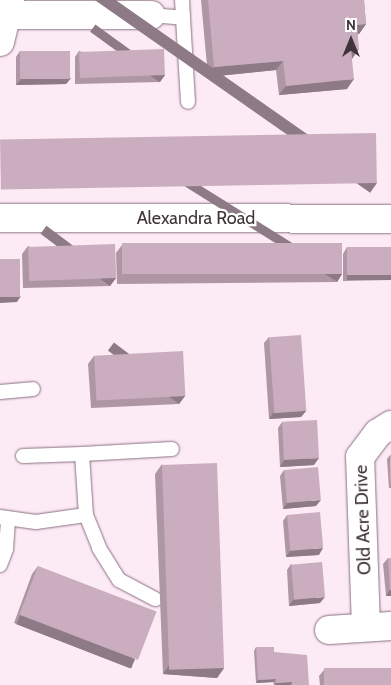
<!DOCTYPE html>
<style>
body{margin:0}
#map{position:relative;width:391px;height:685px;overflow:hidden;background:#fceaf5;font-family:Cabin,sans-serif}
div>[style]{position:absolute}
.roads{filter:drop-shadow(0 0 1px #8a7181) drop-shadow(0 0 1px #8a7181)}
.lane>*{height:14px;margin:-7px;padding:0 7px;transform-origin:7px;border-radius:7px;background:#fff}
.street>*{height:28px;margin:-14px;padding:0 14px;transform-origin:14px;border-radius:14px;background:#fff}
.wall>*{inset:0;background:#ae96a4}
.shaded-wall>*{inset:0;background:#8d7a86;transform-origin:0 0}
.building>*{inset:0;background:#caaebf;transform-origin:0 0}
span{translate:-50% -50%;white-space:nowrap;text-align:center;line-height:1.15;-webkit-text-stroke:4.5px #fff;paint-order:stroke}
.street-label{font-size:18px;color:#3f343a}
.north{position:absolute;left:326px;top:15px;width:50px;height:50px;-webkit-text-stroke:4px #fff;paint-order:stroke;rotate:0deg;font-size:14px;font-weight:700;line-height:20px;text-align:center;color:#3f343a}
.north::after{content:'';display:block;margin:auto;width:18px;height:22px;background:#3f343a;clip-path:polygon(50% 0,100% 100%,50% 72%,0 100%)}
</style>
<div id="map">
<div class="roads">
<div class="lane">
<i style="left:151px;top:15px;width:32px;rotate:5deg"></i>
<i style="left:183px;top:18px;width:18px;rotate:-93deg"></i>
<i style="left:183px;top:18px;width:84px;rotate:86.6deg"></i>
<i style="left:0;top:392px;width:33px;rotate:-5deg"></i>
<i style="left:23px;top:456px;width:59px;rotate:-1.9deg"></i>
<i style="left:86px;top:515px;width:35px;rotate:68deg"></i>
<i style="left:99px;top:548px;width:38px;rotate:58deg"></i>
<i style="left:119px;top:580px;width:41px;rotate:27.8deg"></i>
<i style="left:0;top:517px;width:36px;rotate:8deg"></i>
<i style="left:36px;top:522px;width:50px;rotate:-8deg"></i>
<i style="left:86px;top:515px;width:61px;rotate:-93.8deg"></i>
<i style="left:82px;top:454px;width:90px;rotate:-3.2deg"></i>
<i style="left:0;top:565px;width:17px;rotate:-69deg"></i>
<i style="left:6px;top:549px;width:28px;rotate:-86deg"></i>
</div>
<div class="street">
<i style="left:6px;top:15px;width:145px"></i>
<i style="left:0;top:42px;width:43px;rotate:-76.6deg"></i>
<i style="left:0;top:218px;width:391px;rotate:0.1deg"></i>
<i style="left:366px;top:627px;width:170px;rotate:-92deg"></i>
<i style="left:360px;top:457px;width:30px;rotate:-53deg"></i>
<i style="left:378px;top:433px;width:15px;rotate:-32deg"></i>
<i style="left:329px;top:630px;width:62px;rotate:-3.7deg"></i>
</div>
</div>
<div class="wall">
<i style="clip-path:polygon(201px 0,364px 0,366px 24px,359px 34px,358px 34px,352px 59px,347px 89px,279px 95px,276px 70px,208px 77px)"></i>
<i style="clip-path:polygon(20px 51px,71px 78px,66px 84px,16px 85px,16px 57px)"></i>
<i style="clip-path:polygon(79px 51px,165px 75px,160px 82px,75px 84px,75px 57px)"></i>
<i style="clip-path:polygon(122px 245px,342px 274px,337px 282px,117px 284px,116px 253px)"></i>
<i style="clip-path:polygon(28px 246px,116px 278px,110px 286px,23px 288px,22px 254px)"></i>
<i style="clip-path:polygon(347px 247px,391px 247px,391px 280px,343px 281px,343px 254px)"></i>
<i style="clip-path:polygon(269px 337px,306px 411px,301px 417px,269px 419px,264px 343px)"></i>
<i style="clip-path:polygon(94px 356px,185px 396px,179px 404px,91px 408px,88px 364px)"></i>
<i style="clip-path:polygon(282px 422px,314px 465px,280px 467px,278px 428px)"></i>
<i style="clip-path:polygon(390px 455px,391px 488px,389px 488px,387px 459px)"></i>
<i style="clip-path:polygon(162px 464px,224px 668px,217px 678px,163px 674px,155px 474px)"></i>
<i style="clip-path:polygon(284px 470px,316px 506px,283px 509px,280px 476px)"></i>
<i style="clip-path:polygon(287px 515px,319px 555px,286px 557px,283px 521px)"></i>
<i style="clip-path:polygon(388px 558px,391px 558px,391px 596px,386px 596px,383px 564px)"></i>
<i style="clip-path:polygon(291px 564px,320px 603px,289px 606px,287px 570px)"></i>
<i style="clip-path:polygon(38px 566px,135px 660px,129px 668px,14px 623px,32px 574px)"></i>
<i style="clip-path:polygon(256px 647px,274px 652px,309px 685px,274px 685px,273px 682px,256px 683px,254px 651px)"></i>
<i style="clip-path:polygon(324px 670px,391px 685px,320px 685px,319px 676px)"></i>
</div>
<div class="shaded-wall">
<i style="clip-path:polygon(366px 24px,359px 34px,350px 34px,357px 25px)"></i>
<i style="clip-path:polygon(359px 49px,352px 59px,351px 50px)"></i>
<i style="clip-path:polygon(283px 61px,276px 70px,208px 77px,214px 67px)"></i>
<i style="left:165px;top:75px;width:9px;height:86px;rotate:126deg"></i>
<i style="clip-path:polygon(71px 78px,66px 84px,16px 85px,21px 79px)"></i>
<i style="clip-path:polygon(354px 79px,347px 89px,279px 95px,286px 86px)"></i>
<i style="left:377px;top:183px;width:12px;height:377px;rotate:125deg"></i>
<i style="left:342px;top:274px;width:9px;height:220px;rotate:122deg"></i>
<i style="left:391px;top:274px;width:6px;height:44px;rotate:90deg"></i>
<i style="left:116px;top:278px;width:10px;height:87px;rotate:127deg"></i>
<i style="clip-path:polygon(21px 296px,17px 302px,0 303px,0 297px)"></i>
<i style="left:185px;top:396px;width:10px;height:89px;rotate:127deg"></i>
<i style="clip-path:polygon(306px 411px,301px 417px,269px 419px,273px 413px)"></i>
<i style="clip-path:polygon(319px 458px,314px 465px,280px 467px,284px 460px)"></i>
<i style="clip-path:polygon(321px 500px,316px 506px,283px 509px,287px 503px)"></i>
<i style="clip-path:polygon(323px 548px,319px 555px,286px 557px,290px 551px)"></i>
<i style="clip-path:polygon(390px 590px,391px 590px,391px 596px,386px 596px)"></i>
<i style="clip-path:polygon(325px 597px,320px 603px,289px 606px,293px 600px)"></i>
<i style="left:20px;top:615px;width:123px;height:10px;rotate:21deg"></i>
<i style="clip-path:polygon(170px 664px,224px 668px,217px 678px,163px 674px)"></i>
<i style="clip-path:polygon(276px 679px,273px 682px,256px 683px,258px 680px)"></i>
<i style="clip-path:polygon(292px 682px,290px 685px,275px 685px,276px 683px)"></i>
</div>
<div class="building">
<i style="clip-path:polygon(208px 0,364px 0,366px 24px,357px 25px,359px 49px,351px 50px,354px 79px,286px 86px,283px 61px,214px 67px)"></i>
<i style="left:164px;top:49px;width:26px;height:85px;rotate:88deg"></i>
<i style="left:20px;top:51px;width:50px;height:28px"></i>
<i style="left:376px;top:133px;width:50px;height:376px;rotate:89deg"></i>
<i style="left:342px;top:243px;width:31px;height:220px;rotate:90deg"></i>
<i style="left:115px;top:244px;width:34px;height:87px;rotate:88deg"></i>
<i style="left:347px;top:247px;width:44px;height:28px"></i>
<i style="left:0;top:259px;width:20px;height:38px"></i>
<i style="left:301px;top:335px;width:76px;height:32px;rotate:86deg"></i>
<i style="left:183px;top:351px;width:45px;height:89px;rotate:87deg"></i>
<i style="left:317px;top:420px;width:38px;height:35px;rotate:87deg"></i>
<i style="clip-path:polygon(390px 455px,391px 455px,391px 485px)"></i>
<i style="left:217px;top:463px;width:205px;height:55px;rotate:88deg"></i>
<i style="left:318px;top:467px;width:33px;height:34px;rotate:85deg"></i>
<i style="left:320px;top:512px;width:36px;height:33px;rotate:85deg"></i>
<i style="clip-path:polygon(388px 558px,391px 558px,391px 590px,390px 590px)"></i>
<i style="left:322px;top:562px;width:35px;height:31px;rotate:85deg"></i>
<i style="left:38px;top:566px;width:127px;height:52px;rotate:21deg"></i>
<i style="clip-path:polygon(256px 647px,274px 647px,274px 652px,307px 655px,309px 685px,292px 685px,292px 682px,276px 683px,276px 679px,258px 680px)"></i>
<i style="left:391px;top:668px;width:17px;height:67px;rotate:90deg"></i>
</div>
<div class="street-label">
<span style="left:196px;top:218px">Alexandra Road</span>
<span style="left:363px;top:520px;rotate:-92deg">Old Acre Drive</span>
</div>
<div class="north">N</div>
</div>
